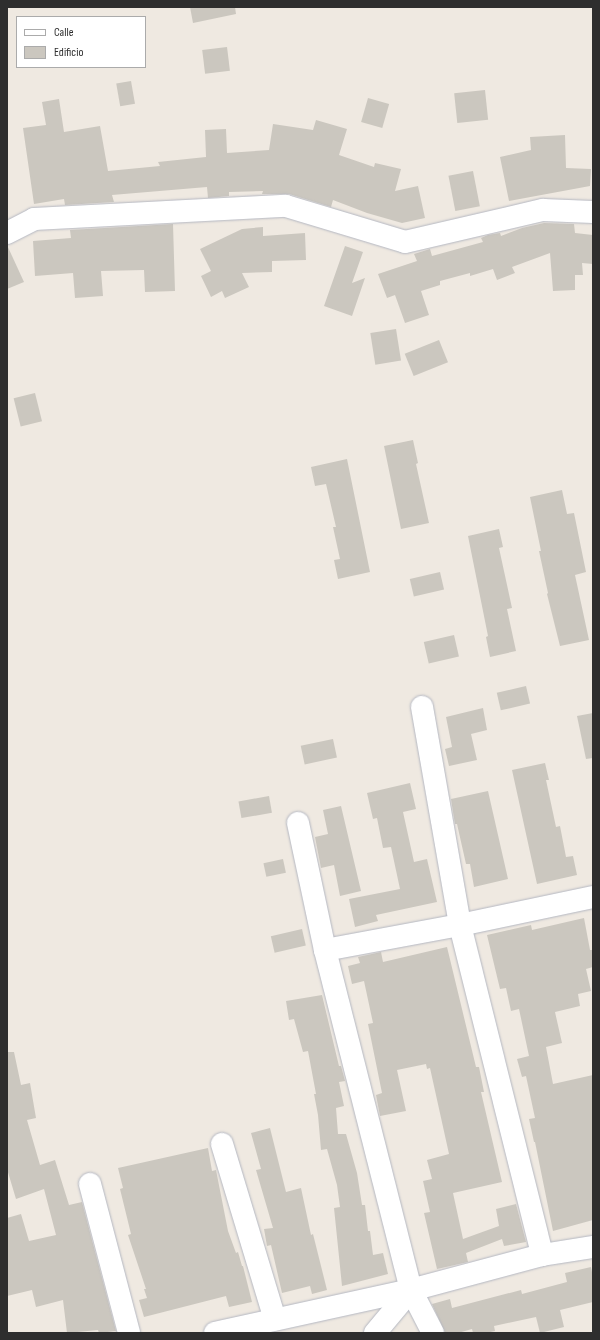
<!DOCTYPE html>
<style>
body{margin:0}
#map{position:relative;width:600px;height:1340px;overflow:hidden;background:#efe9e1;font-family:"Sofia Sans Condensed",sans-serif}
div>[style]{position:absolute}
.building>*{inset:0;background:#cbc7bf;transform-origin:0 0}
.roads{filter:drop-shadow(0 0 1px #b4b7c1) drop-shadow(0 0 1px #b4b7c1)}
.minor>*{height:22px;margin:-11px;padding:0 11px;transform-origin:11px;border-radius:11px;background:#fff}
span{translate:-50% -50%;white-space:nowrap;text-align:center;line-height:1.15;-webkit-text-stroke:3px #fff;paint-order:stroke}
.frame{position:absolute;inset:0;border:8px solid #2e2e2e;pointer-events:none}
.legend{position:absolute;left:16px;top:16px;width:130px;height:52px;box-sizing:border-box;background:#fff;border:1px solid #ababab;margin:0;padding:5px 7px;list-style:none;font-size:12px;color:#2e2e2e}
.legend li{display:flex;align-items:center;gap:8px;height:20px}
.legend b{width:20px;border:1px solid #ababab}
</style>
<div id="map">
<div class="building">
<i style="clip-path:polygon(190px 7px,235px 7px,236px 14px,193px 23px)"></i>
<i style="left:227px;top:47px;width:24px;height:25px;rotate:83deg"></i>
<i style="left:131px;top:81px;width:23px;height:15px;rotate:80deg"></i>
<i style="left:485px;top:90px;width:30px;height:31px;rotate:84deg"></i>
<i style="left:368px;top:98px;width:22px;height:25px;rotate:16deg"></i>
<i style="clip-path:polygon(59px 99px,64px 132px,100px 126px,108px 171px,160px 166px,158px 162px,206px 157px,205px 130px,226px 129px,227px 153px,269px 150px,273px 124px,313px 130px,316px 120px,347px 129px,339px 155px,374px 167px,375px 163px,401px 169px,395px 191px,418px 186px,425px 218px,402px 223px,367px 213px,333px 200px,331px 207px,289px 194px,262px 194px,263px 191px,229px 192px,229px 196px,208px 198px,207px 187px,112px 195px,114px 202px,65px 205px,64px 199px,34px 204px,23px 128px,46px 125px,42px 102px)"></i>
<i style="clip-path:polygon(565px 135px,566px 168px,591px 169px,590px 186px,509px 201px,500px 157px,531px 150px,530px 137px)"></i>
<i style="left:473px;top:171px;width:36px;height:25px;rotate:79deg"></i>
<i style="clip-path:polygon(544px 223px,574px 224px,575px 233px,593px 235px,593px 264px,582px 263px,583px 275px,575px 275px,575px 290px,553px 291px,550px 253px,512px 267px,515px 273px,497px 280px,493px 269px,470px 276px,470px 273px,440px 281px,440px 285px,421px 291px,429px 315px,405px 323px,395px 295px,387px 298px,378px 274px,417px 261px,414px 254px,430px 249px,432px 256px,483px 242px,481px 238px,488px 235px,500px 233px,501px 236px,522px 228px)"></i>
<i style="clip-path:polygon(173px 224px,175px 291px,145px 292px,144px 270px,101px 271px,103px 296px,75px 298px,73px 273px,35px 276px,33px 241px,71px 238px,70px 230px)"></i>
<i style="clip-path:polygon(263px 227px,263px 236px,305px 233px,306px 260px,272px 261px,272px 272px,242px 273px,249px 287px,225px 298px,222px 291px,211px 297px,201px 276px,211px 271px,200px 249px,242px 229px)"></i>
<i style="clip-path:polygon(7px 245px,24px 282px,7px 289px)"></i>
<i style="clip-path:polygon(345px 246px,363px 252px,352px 283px,365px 278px,352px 316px,324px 306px)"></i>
<i style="left:396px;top:329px;width:32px;height:26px;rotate:81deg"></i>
<i style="left:439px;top:340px;width:24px;height:37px;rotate:68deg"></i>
<i style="left:35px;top:393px;width:29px;height:22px;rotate:76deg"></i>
<i style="clip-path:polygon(413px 440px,418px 463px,416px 464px,429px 523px,401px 529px,384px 446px)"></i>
<i style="clip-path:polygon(347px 459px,370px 572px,338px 579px,334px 560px,340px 559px,333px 527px,336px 527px,326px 484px,315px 486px,311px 467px)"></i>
<i style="clip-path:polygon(562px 490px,567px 514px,574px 513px,586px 572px,575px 575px,589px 640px,560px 646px,547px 594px,548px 593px,539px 551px,541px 551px,530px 497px)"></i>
<i style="clip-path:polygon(499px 529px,503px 547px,499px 548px,512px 608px,507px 609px,516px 651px,490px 657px,486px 637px,488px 636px,468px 536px)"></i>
<i style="left:440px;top:572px;width:18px;height:31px;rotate:77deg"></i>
<i style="left:454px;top:635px;width:22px;height:31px;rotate:77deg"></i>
<i style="left:526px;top:686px;width:18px;height:30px;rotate:77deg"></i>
<i style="clip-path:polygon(483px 708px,487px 730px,471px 734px,477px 760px,449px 766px,445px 749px,452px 747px,446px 717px)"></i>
<i style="clip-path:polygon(593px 713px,593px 758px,586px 759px,577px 716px)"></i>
<i style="left:333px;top:739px;width:19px;height:33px;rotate:78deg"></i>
<i style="clip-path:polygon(545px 763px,549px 780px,546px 780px,556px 827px,560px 826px,566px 857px,573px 856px,577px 875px,537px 884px,512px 770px)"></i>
<i style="clip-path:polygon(410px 783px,416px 809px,403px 812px,414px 862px,427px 859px,437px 902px,376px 915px,378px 921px,355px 927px,349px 899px,400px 889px,391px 847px,383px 848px,377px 818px,373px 819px,367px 793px)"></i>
<i style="clip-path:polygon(488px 791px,508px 879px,474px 887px,470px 864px,466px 864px,457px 824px,455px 824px,451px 799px)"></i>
<i style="left:269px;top:796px;width:17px;height:31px;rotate:80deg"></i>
<i style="clip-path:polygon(341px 806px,361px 891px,340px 896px,334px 865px,321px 868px,315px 837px,328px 834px,323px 810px)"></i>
<i style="left:283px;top:859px;width:14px;height:20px;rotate:78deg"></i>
<i style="clip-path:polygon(584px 918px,590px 950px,593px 950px,593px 967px,586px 969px,591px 991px,578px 994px,580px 1006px,555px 1012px,562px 1043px,546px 1047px,553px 1084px,593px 1075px,593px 1220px,553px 1231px,535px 1142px,534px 1142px,529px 1119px,535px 1118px,526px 1076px,522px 1077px,517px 1059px,529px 1056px,519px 1009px,511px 1011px,506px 988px,500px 989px,487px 935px,531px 925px,532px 930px)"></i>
<i style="left:302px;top:929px;width:17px;height:32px;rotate:77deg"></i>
<i style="clip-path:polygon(447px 947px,476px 1067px,479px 1067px,484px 1092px,481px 1092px,502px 1182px,453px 1193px,463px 1239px,499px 1226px,496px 1209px,516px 1204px,526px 1242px,504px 1246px,502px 1239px,466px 1253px,468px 1262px,437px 1269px,424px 1213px,430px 1212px,423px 1181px,432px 1179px,427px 1160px,449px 1154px,430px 1068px,427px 1069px,426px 1064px,397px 1070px,406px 1111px,380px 1116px,376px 1095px,382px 1093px,368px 1024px,373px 1023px,364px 981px,352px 984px,348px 966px,360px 963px,358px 957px,381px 952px,383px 962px)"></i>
<i style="clip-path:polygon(322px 995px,339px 1066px,341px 1066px,345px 1081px,339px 1082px,344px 1106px,336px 1108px,338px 1134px,346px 1134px,357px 1173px,362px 1205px,365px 1205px,368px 1231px,370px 1231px,373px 1255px,383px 1253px,388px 1274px,342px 1286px,334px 1208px,340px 1207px,337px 1185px,327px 1149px,321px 1150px,318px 1115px,314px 1094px,316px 1094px,308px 1051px,303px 1052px,294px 1019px,289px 1020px,286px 1001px)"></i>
<i style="clip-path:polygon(7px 1052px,14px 1052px,21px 1085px,30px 1083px,36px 1118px,27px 1120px,40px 1165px,55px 1160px,69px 1205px,82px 1202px,116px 1331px,99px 1333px,98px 1330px,67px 1333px,63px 1300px,36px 1307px,32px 1290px,7px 1296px,7px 1218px,21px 1214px,29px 1241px,56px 1235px,44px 1189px,16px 1199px,7px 1169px)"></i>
<i style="clip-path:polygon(270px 1128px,286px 1192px,301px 1188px,311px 1235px,313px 1234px,327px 1290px,312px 1294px,310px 1286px,282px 1293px,271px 1245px,267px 1246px,264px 1229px,273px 1228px,256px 1170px,261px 1169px,251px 1133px)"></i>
<i style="clip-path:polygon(208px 1148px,212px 1171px,216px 1170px,228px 1231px,236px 1253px,238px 1252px,242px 1266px,243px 1266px,252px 1302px,229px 1307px,226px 1296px,144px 1317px,139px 1300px,147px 1298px,144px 1289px,146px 1289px,128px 1235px,131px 1234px,120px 1189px,123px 1188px,118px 1168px)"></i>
<i style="clip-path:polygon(591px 1267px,593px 1277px,593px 1302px,560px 1310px,564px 1327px,540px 1333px,536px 1317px,494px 1326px,495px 1331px,486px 1333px,473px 1333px,472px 1329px,458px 1333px,445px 1333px,432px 1304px,450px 1299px,452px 1308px,521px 1290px,522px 1294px,567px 1282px,565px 1273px)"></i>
</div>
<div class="roads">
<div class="minor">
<i style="left:7px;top:233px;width:30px;rotate:-27deg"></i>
<i style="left:34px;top:219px;width:252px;rotate:-3deg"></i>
<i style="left:286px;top:206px;width:124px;rotate:16.8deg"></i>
<i style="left:405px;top:242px;width:142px;rotate:-13.1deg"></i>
<i style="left:543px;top:210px;width:50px;rotate:2.3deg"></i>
<i style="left:422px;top:707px;width:221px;rotate:80.1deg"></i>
<i style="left:460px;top:925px;width:340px;rotate:76deg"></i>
<i style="left:298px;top:823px;width:130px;rotate:78deg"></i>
<i style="left:325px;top:950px;width:351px;rotate:75.8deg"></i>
<i style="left:411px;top:1290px;width:48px;rotate:62.9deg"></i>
<i style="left:325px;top:950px;width:137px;rotate:-10.5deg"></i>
<i style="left:460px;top:925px;width:136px;rotate:-11.9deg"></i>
<i style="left:222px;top:1144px;width:183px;rotate:73.2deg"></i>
<i style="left:90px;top:1184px;width:154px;rotate:75.3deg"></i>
<i style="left:215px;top:1333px;width:201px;rotate:-12.4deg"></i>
<i style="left:411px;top:1290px;width:136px;rotate:-15deg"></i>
<i style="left:542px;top:1255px;width:52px;rotate:-8.9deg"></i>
<i style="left:375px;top:1333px;width:56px;rotate:-50.1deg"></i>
</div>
</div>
<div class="frame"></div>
<ul class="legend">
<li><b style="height:5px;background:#fff"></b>Calle</li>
<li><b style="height:11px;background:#cbc7bf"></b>Edificio</li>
</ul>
</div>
